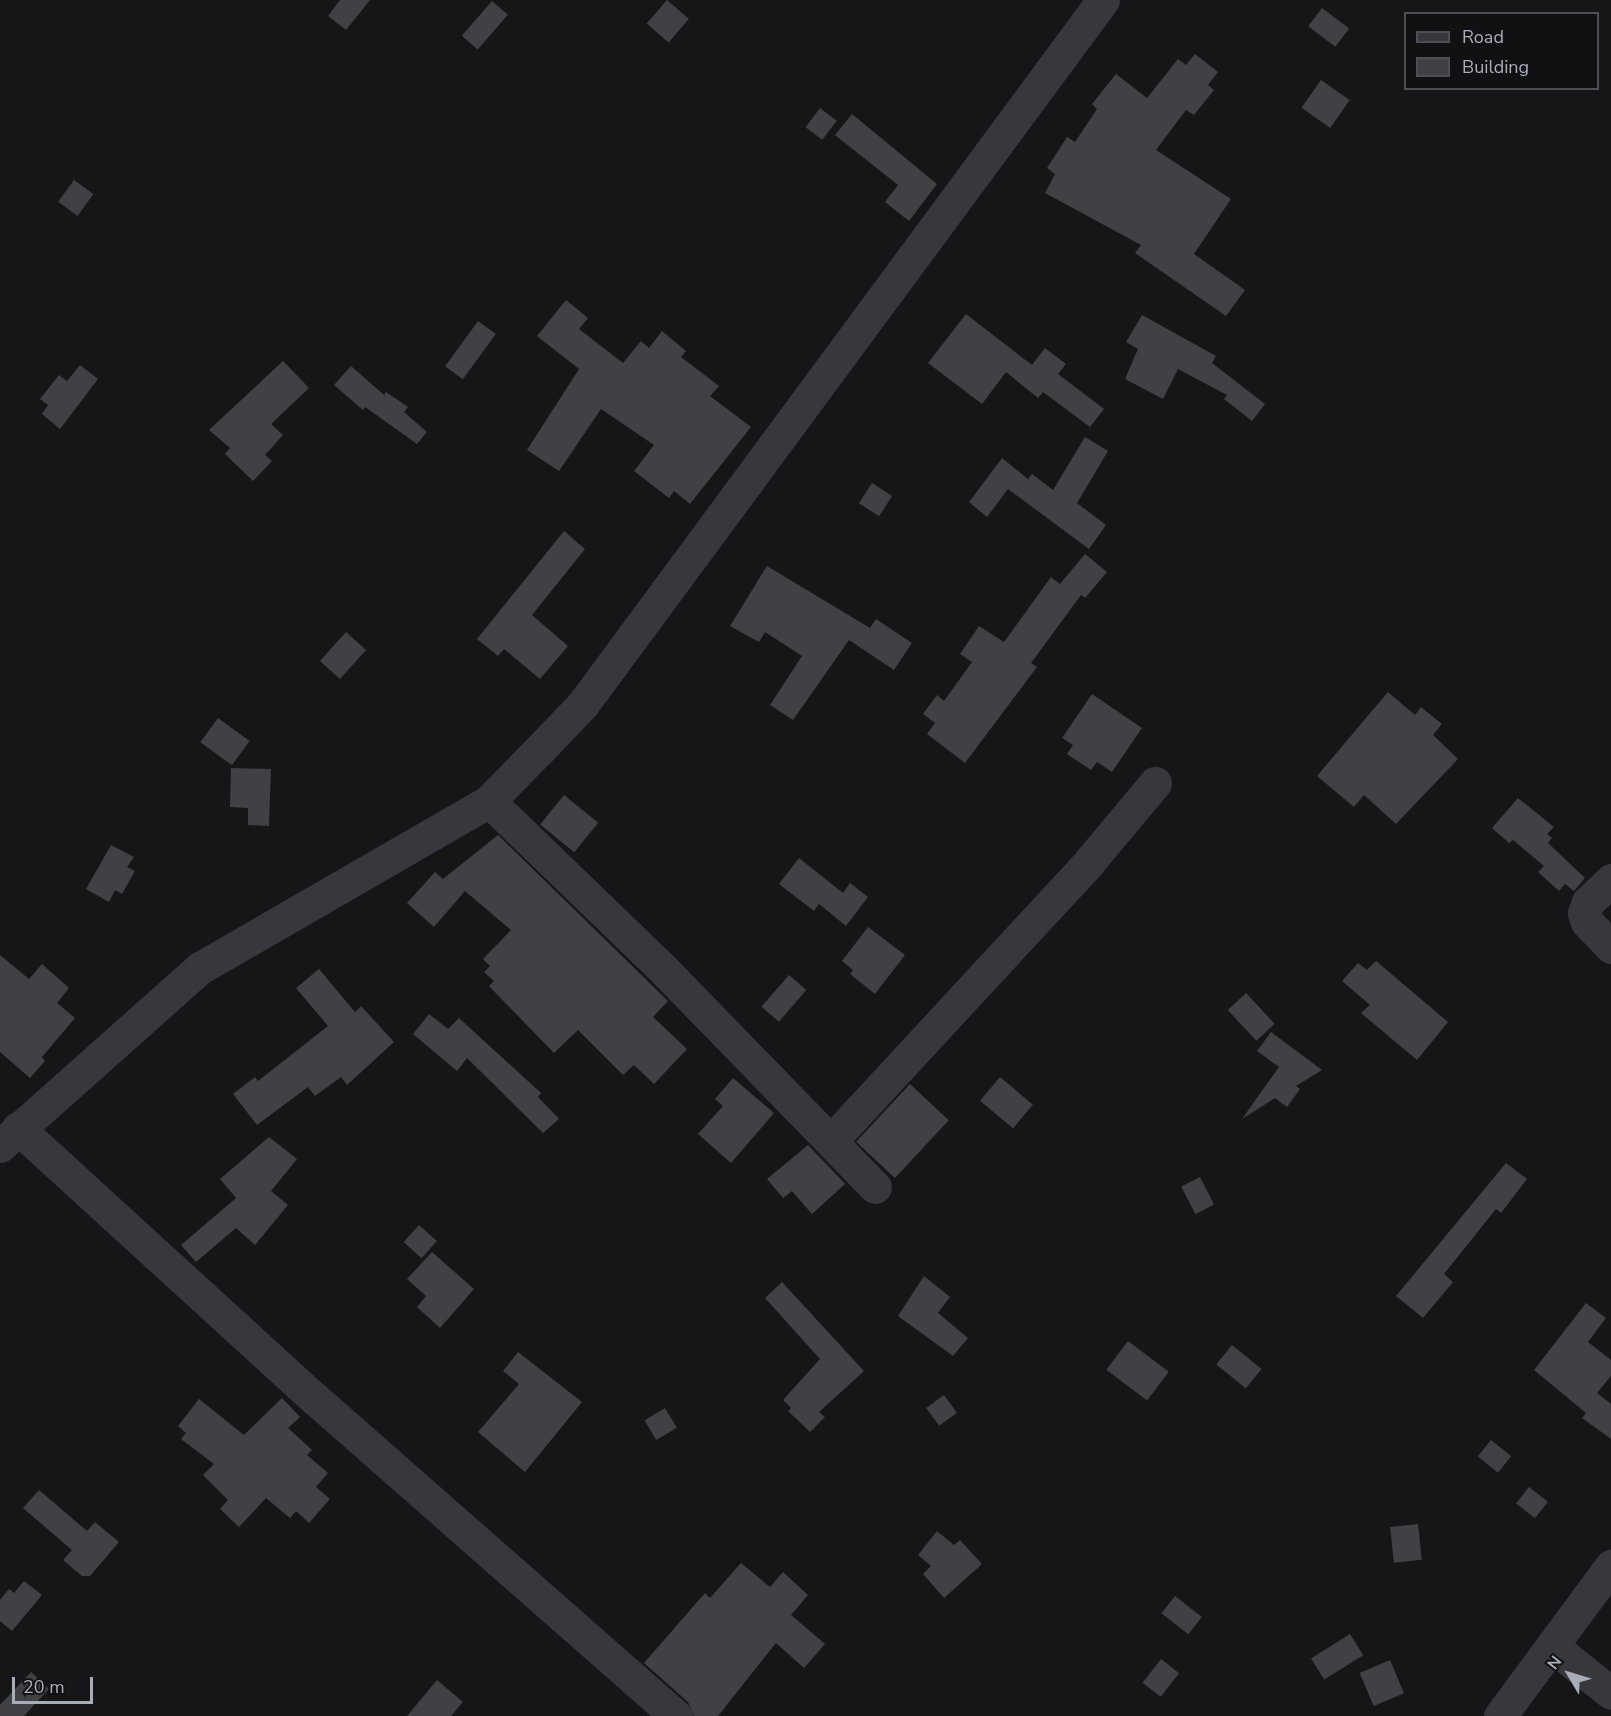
<!DOCTYPE html>
<style>
body{margin:0}
#map{position:relative;width:1611px;height:1716px;overflow:hidden;background:#161618;font-family:"Nunito Sans",sans-serif}
div>[style]{position:absolute}
.building>*{inset:0;background:#404145;transform-origin:0 0}
.minor>*{height:33px;margin:-16.5px;padding:0 16.5px;transform-origin:16.5px;border-radius:16.5px;background:#37383d}
span{translate:-50% -50%;white-space:nowrap;text-align:center;line-height:1.15;-webkit-text-stroke:5px #111113;paint-order:stroke}
.legend{position:absolute;left:1404px;top:12px;width:195px;height:78px;box-sizing:border-box;background:#111113;border:2px solid #4d4f55;margin:0;padding:8px 10px;list-style:none;font-size:18px;color:#a8adb8}
.legend li{display:flex;align-items:center;gap:12px;height:30px}
.legend b{width:30px;border:2px solid #4d4f55}
.north{position:absolute;left:1539px;top:1644px;width:60px;height:60px;-webkit-text-stroke:4px #111113;paint-order:stroke;rotate:308deg;font-size:16px;font-weight:700;line-height:24px;text-align:center;color:#a8adb8}
.north::after{content:'';display:block;margin:auto;width:21px;height:27px;background:#a8adb8;clip-path:polygon(50% 0,100% 100%,50% 72%,0 100%)}
.scale{position:absolute;left:12px;top:1677px;width:81px;height:27px;box-sizing:border-box;border:3px solid #a8adb8;border-top:0;padding-left:8px;font-size:18px;line-height:21px;white-space:nowrap;color:#a8adb8;-webkit-text-stroke:4px #111113;paint-order:stroke}
</style>
<div id="map">
<div class="building">
<i style="clip-path:polygon(340px 0,370px 0,346px 30px,328px 16px)"></i>
<i style="left:667px;top:0;width:29px;height:31px;rotate:41deg"></i>
<i style="left:492px;top:1px;width:21px;height:46px;rotate:41deg"></i>
<i style="left:1322px;top:8px;width:34px;height:23px;rotate:37deg"></i>
<i style="clip-path:polygon(1195px 54px,1218px 72px,1208px 85px,1214px 90px,1194px 115px,1186px 110px,1156px 150px,1231px 199px,1194px 254px,1245px 290px,1226px 316px,1135px 253px,1141px 245px,1045px 193px,1055px 174px,1047px 168px,1067px 137px,1075px 142px,1097px 109px,1092px 104px,1116px 74px,1147px 98px,1178px 59px,1186px 65px)"></i>
<i style="left:1321px;top:80px;width:35px;height:34px;rotate:35deg"></i>
<i style="left:820px;top:108px;width:21px;height:24px;rotate:37deg"></i>
<i style="clip-path:polygon(852px 114px,937px 184px,909px 221px,885px 202px,898px 185px,835px 135px)"></i>
<i style="left:74px;top:180px;width:24px;height:27px;rotate:36deg"></i>
<i style="clip-path:polygon(566px 300px,588px 318px,579px 329px,623px 363px,641px 341px,649px 348px,662px 331px,686px 351px,681px 357px,719px 386px,710px 396px,751px 427px,690px 504px,674px 491px,669px 498px,634px 471px,654px 445px,601px 409px,559px 471px,527px 450px,579px 369px,537px 336px)"></i>
<i style="clip-path:polygon(966px 314px,1032px 365px,1045px 348px,1066px 364px,1058px 374px,1104px 409px,1090px 427px,1043px 392px,1038px 398px,1006px 372px,982px 404px,928px 363px)"></i>
<i style="clip-path:polygon(1142px 315px,1216px 356px,1212px 363px,1265px 404px,1252px 421px,1224px 399px,1227px 395px,1178px 369px,1163px 399px,1125px 379px,1138px 349px,1126px 342px)"></i>
<i style="left:478px;top:321px;width:22px;height:56px;rotate:36deg"></i>
<i style="clip-path:polygon(283px 361px,309px 388px,271px 424px,283px 435px,265px 455px,272px 461px,253px 481px,225px 454px,230px 448px,209px 430px)"></i>
<i style="clip-path:polygon(80px 365px,98px 379px,60px 429px,42px 414px,48px 405px,40px 399px,59px 375px,67px 381px)"></i>
<i style="clip-path:polygon(351px 366px,384px 395px,386px 392px,408px 407px,404px 412px,427px 432px,417px 444px,365px 407px,363px 410px,334px 385px)"></i>
<i style="clip-path:polygon(1085px 437px,1108px 451px,1077px 503px,1106px 525px,1089px 549px,1008px 489px,987px 517px,969px 502px,1002px 458px,1028px 479px,1032px 474px,1053px 490px)"></i>
<i style="left:872px;top:483px;width:24px;height:24px;rotate:33deg"></i>
<i style="clip-path:polygon(564px 531px,585px 549px,532px 615px,568px 646px,540px 679px,504px 649px,498px 656px,477px 639px)"></i>
<i style="clip-path:polygon(1085px 554px,1107px 572px,1085px 598px,1081px 595px,1031px 663px,1037px 667px,965px 763px,927px 734px,935px 723px,923px 714px,937px 695px,944px 701px,972px 662px,960px 654px,979px 626px,1004px 642px,1051px 577px,1060px 584px)"></i>
<i style="clip-path:polygon(767px 566px,870px 628px,876px 619px,912px 643px,894px 670px,849px 640px,793px 720px,770px 705px,802px 656px,765px 632px,759px 642px,730px 626px)"></i>
<i style="left:346px;top:632px;width:27px;height:39px;rotate:42deg"></i>
<i style="clip-path:polygon(1388px 692px,1415px 715px,1421px 707px,1442px 724px,1433px 735px,1458px 759px,1396px 824px,1364px 795px,1354px 807px,1317px 776px)"></i>
<i style="clip-path:polygon(1092px 694px,1142px 728px,1112px 772px,1097px 762px,1091px 770px,1067px 754px,1073px 745px,1062px 738px)"></i>
<i style="left:218px;top:718px;width:39px;height:30px;rotate:36deg"></i>
<i style="clip-path:polygon(231px 768px,271px 769px,269px 826px,248px 825px,248px 808px,230px 807px)"></i>
<i style="left:564px;top:795px;width:44px;height:38px;rotate:39deg"></i>
<i style="clip-path:polygon(1518px 798px,1554px 827px,1547px 834px,1552px 838px,1548px 843px,1585px 878px,1574px 891px,1565px 884px,1559px 891px,1538px 872px,1544px 866px,1513px 840px,1509px 843px,1492px 828px)"></i>
<i style="clip-path:polygon(498px 835px,668px 1001px,653px 1017px,687px 1049px,654px 1084px,634px 1065px,623px 1075px,578px 1030px,554px 1053px,489px 986px,494px 981px,484px 972px,490px 966px,483px 959px,511px 930px,465px 891px,434px 927px,407px 903px,435px 872px,443px 879px)"></i>
<i style="clip-path:polygon(111px 845px,134px 857px,127px 867px,135px 871px,122px 894px,115px 890px,109px 902px,86px 889px)"></i>
<i style="clip-path:polygon(799px 858px,843px 893px,850px 883px,868px 897px,846px 926px,819px 904px,814px 911px,779px 884px)"></i>
<i style="clip-path:polygon(868px 927px,905px 955px,875px 994px,850px 974px,853px 970px,842px 961px)"></i>
<i style="clip-path:polygon(0 955px,29px 979px,42px 964px,69px 988px,57px 1003px,75px 1018px,42px 1057px,45px 1061px,30px 1078px,0 1052px)"></i>
<i style="clip-path:polygon(1376px 961px,1448px 1022px,1417px 1060px,1361px 1013px,1370px 1005px,1342px 981px,1358px 963px,1367px 970px)"></i>
<i style="clip-path:polygon(319px 969px,355px 1012px,361px 1006px,394px 1042px,347px 1085px,341px 1077px,315px 1096px,308px 1087px,257px 1125px,233px 1094px,255px 1077px,258px 1081px,328px 1026px,296px 988px)"></i>
<i style="left:789px;top:975px;width:23px;height:42px;rotate:41deg"></i>
<i style="left:1246px;top:993px;width:42px;height:25px;rotate:47deg"></i>
<i style="clip-path:polygon(429px 1014px,448px 1029px,459px 1018px,541px 1093px,538px 1097px,559px 1119px,543px 1133px,467px 1058px,457px 1071px,413px 1034px)"></i>
<i style="clip-path:polygon(1271px 1032px,1322px 1070px,1296px 1086px,1300px 1089px,1287px 1107px,1275px 1098px,1242px 1119px,1279px 1067px,1257px 1051px)"></i>
<i style="left:1000px;top:1077px;width:43px;height:31px;rotate:40deg"></i>
<i style="clip-path:polygon(733px 1078px,774px 1113px,731px 1163px,698px 1134px,723px 1106px,715px 1099px)"></i>
<i style="left:910px;top:1084px;width:53px;height:79px;rotate:43deg"></i>
<i style="clip-path:polygon(269px 1137px,297px 1159px,271px 1191px,288px 1205px,255px 1245px,236px 1228px,196px 1262px,181px 1245px,236px 1198px,220px 1179px)"></i>
<i style="clip-path:polygon(808px 1145px,851px 1190px,845px 1184px,812px 1214px,792px 1191px,783px 1198px,767px 1179px)"></i>
<i style="clip-path:polygon(1506px 1163px,1527px 1179px,1501px 1213px,1496px 1209px,1444px 1274px,1453px 1282px,1423px 1318px,1396px 1296px)"></i>
<i style="left:1200px;top:1177px;width:31px;height:21px;rotate:63deg"></i>
<i style="left:419px;top:1225px;width:24px;height:23px;rotate:42deg"></i>
<i style="clip-path:polygon(432px 1252px,474px 1289px,440px 1328px,417px 1307px,426px 1296px,407px 1279px)"></i>
<i style="clip-path:polygon(924px 1276px,950px 1297px,938px 1313px,968px 1338px,953px 1356px,898px 1316px)"></i>
<i style="clip-path:polygon(782px 1282px,864px 1371px,819px 1412px,825px 1417px,810px 1432px,788px 1411px,791px 1408px,783px 1400px,820px 1359px,765px 1298px)"></i>
<i style="clip-path:polygon(1586px 1303px,1606px 1318px,1588px 1342px,1611px 1360px,1611px 1376px,1597px 1393px,1611px 1404px,1611px 1439px,1582px 1418px,1586px 1413px,1534px 1370px)"></i>
<i style="left:1128px;top:1341px;width:51px;height:36px;rotate:37deg"></i>
<i style="left:1232px;top:1345px;width:38px;height:25px;rotate:39deg"></i>
<i style="clip-path:polygon(518px 1352px,582px 1402px,525px 1472px,478px 1432px,519px 1384px,503px 1371px)"></i>
<i style="left:944px;top:1395px;width:22px;height:22px;rotate:54deg"></i>
<i style="clip-path:polygon(282px 1398px,300px 1417px,288px 1428px,312px 1450px,307px 1455px,328px 1473px,316px 1487px,330px 1499px,309px 1523px,296px 1511px,290px 1518px,266px 1498px,239px 1527px,220px 1509px,228px 1500px,203px 1475px,214px 1464px,181px 1439px,186px 1433px,178px 1426px,199px 1399px,244px 1435px)"></i>
<i style="left:665px;top:1408px;width:23px;height:24px;rotate:59deg"></i>
<i style="left:1491px;top:1440px;width:26px;height:21px;rotate:39deg"></i>
<i style="left:1529px;top:1487px;width:24px;height:21px;rotate:38deg"></i>
<i style="clip-path:polygon(39px 1490px,87px 1531px,95px 1522px,119px 1542px,90px 1576px,82px 1576px,63px 1560px,72px 1550px,23px 1508px)"></i>
<i style="left:1418px;top:1524px;width:36px;height:28px;rotate:84deg"></i>
<i style="clip-path:polygon(937px 1531px,954px 1545px,960px 1540px,982px 1564px,944px 1598px,923px 1574px,931px 1566px,918px 1555px)"></i>
<i style="clip-path:polygon(741px 1563px,770px 1587px,783px 1572px,808px 1595px,791px 1615px,825px 1644px,804px 1668px,776px 1643px,718px 1716px,694px 1716px,688px 1702px,644px 1663px,705px 1593px,710px 1598px)"></i>
<i style="clip-path:polygon(24px 1581px,42px 1595px,12px 1631px,0 1621px,0 1600px,9px 1589px,14px 1593px)"></i>
<i style="left:1175px;top:1596px;width:34px;height:22px;rotate:38deg"></i>
<i style="left:1350px;top:1634px;width:25px;height:46px;rotate:58deg"></i>
<i style="left:1161px;top:1659px;width:23px;height:30px;rotate:38deg"></i>
<i style="left:1390px;top:1660px;width:36px;height:33px;rotate:67deg"></i>
<i style="clip-path:polygon(31px 1672px,49px 1689px,24px 1716px,0 1716px,0 1705px)"></i>
<i style="clip-path:polygon(437px 1680px,463px 1702px,451px 1716px,407px 1716px)"></i>
</div>
<div class="minor">
<i style="left:489px;top:801px;width:242px;rotate:44deg"></i>
<i style="left:663px;top:969px;width:304px;rotate:45.8deg"></i>
<i style="left:1611px;top:880px;width:32px;rotate:136deg"></i>
<i style="left:1588px;top:902px;width:12px;rotate:110deg"></i>
<i style="left:1584px;top:913px;width:9px;rotate:72deg"></i>
<i style="left:1587px;top:922px;width:35px;rotate:46deg"></i>
<i style="left:18px;top:1128px;width:401px;rotate:42.4deg"></i>
<i style="left:314px;top:1398px;width:482px;rotate:41.3deg"></i>
<i style="left:831px;top:1141px;width:380px;rotate:-47.2deg"></i>
<i style="left:1089px;top:862px;width:103px;rotate:-50.1deg"></i>
<i style="left:0;top:1146px;width:268px;rotate:-41.7deg"></i>
<i style="left:200px;top:968px;width:334px;rotate:-30deg"></i>
<i style="left:489px;top:801px;width:70px;rotate:-45.6deg"></i>
<i style="left:538px;top:751px;width:65px;rotate:-46.2deg"></i>
<i style="left:583px;top:704px;width:875px;rotate:-53.55deg"></i>
<i style="left:1552px;top:1646px;width:75px;rotate:38.5deg"></i>
<i style="left:1500px;top:1716px;width:187px;rotate:-53.5deg"></i>
</div>
<ul class="legend">
<li><b style="height:8px;background:#37383d"></b>Road</li>
<li><b style="height:16px;background:#404145"></b>Building</li>
</ul>
<div class="north">N</div>
<div class="scale">20 m</div>
</div>
